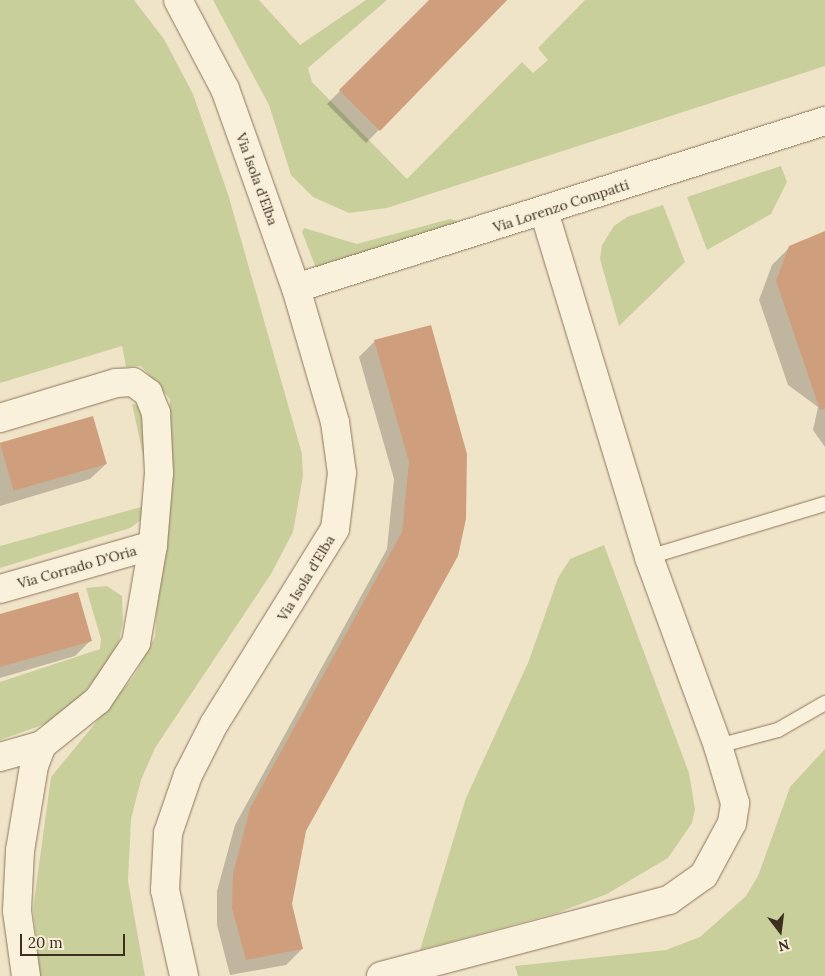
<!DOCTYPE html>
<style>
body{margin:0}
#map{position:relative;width:825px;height:976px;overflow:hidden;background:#f0e4c8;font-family:Lora,serif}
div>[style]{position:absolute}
.green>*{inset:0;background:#c9cf9b}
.shadow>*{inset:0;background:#0003}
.building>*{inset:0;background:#cf9f7d;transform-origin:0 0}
.roads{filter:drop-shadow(0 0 1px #8d765c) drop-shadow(0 0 1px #8d765c)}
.service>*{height:14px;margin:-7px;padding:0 7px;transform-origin:7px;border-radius:7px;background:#faf1dc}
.minor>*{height:28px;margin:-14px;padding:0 14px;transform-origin:14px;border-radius:14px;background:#faf1dc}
span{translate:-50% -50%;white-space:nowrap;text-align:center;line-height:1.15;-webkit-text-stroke:4px #f7eed8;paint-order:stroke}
.street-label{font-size:14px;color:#3d2e20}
.north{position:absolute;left:755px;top:906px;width:50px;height:50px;-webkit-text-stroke:4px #f7eed8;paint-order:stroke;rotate:165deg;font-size:14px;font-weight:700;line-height:20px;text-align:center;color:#3d2e20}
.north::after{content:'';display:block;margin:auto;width:18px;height:22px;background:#3d2e20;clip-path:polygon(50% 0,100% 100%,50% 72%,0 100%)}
.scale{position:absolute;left:20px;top:934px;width:105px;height:22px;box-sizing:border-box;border:2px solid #3d2e20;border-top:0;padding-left:6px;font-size:15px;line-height:18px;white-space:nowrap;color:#3d2e20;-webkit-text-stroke:4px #f7eed8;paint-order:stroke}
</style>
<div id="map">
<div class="green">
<i style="clip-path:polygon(0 0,134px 0,164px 39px,193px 94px,228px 194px,302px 454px,303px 476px,293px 532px,271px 574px,155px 748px,141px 780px,131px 819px,128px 881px,145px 976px,40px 976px,33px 909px,51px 777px,134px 676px,155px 637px,170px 399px,141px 366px,126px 367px,122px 346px,0 383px)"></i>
<i style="clip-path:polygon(213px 0,259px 0,300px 45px,366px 0,387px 0,308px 68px,312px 82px,407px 179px,522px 62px,533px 73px,548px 60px,538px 48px,585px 0,825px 0,825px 66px,387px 208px,349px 213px,313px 197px,291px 175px,269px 105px)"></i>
<i style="clip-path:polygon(781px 166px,787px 182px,771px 214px,707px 250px,687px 197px)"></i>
<i style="clip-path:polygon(663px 205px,685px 262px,619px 326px,600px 259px,602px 245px,614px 226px,627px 217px)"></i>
<i style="clip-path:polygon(450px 219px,457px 221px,452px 228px,316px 268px,302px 232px,304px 228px,357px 244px)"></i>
<i style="clip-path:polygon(132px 404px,139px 405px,151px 465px,141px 520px,130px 528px,0 568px,0 546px,141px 507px,147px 473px)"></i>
<i style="clip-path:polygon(604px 545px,689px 773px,695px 809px,692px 823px,668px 858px,607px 894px,557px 913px,420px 950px,466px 798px,528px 663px,558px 578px,570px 559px)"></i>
<i style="clip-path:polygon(107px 586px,122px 596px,123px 623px,116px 655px,72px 707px,48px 723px,0 740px,0 682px,100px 649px,101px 639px,86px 588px)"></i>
<i style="clip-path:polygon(825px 749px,825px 976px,518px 976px,515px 966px,666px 950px,700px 937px,746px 896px,758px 876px,790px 787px)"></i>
</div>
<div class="shadow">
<i style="clip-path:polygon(430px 0,507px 0,366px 143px,327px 104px)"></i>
<i style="clip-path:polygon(825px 233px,825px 447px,813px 430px,818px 407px,788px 385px,759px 300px,772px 265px,790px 247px)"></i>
<i style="clip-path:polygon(375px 341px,466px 454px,305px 830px,291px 904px,302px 949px,286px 965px,230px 975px,217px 925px,217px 891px,235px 825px,387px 549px,394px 479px,359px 357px)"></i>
<i style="clip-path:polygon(0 445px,106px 464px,90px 479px,0 506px)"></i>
<i style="clip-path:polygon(0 616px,91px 640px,75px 656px,0 678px)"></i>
</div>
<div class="building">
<i style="clip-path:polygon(429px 0,507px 0,380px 131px,339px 90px)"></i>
<i style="clip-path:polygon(825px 231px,825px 409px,820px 410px,776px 281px,789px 246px)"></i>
<i style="clip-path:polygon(431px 325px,467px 454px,466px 519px,458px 556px,306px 831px,292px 904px,303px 949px,246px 960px,232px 908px,233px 874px,250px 808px,402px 532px,409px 462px,374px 340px)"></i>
<i style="left:93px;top:416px;width:50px;height:97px;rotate:74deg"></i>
<i style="clip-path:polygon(78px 592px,92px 641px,0 667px,0 614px)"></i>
</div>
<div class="roads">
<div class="service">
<i style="left:649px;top:557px;width:184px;rotate:-16.8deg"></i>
<i style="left:718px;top:746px;width:62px;rotate:-14.9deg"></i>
<i style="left:778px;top:730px;width:54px;rotate:-29.9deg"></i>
</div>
<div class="minor">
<i style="left:178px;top:0;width:101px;rotate:62.2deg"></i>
<i style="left:225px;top:89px;width:211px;rotate:70.4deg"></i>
<i style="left:296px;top:288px;width:140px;rotate:73.8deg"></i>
<i style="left:335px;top:422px;width:51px;rotate:82.2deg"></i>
<i style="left:342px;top:473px;width:56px;rotate:97.1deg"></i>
<i style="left:335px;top:529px;width:229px;rotate:121.8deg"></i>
<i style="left:214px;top:724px;width:57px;rotate:117deg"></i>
<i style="left:188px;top:775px;width:61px;rotate:109deg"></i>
<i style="left:168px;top:833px;width:57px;rotate:93deg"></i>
<i style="left:165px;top:890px;width:88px;rotate:77.5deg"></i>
<i style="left:296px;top:288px;width:555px;rotate:-17.52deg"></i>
<i style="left:0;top:418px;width:121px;rotate:-16.8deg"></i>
<i style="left:116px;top:383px;width:17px;rotate:-3deg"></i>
<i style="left:133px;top:382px;width:19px;rotate:36deg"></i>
<i style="left:148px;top:393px;width:22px;rotate:68deg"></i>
<i style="left:156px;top:413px;width:60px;rotate:87.1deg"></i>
<i style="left:159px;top:473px;width:72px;rotate:94.8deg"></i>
<i style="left:153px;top:545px;width:99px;rotate:99.8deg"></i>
<i style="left:136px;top:643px;width:69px;rotate:123.7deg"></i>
<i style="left:98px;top:700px;width:72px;rotate:141.2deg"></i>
<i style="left:42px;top:745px;width:22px;rotate:111deg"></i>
<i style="left:34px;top:766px;width:86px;rotate:99.4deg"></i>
<i style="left:20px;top:851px;width:60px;rotate:92.9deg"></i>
<i style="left:17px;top:911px;width:66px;rotate:82.1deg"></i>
<i style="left:0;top:589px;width:159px;rotate:-16deg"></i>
<i style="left:0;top:757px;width:44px;rotate:-15.9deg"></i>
<i style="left:381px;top:976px;width:298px;rotate:-14.8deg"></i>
<i style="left:669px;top:900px;width:43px;rotate:-35.5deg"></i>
<i style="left:704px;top:875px;width:59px;rotate:-61.7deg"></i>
<i style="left:732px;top:823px;width:20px;rotate:-81deg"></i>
<i style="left:735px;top:803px;width:59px;rotate:-106.6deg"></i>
<i style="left:718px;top:746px;width:201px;rotate:-110.1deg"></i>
<i style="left:649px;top:557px;width:361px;rotate:-106.9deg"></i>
</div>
</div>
<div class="street-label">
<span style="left:257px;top:179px;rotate:70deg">Via Isola d'Elba</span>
<span style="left:561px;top:206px;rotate:-18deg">Via Lorenzo Compatti</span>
<span style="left:77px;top:567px;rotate:-16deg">Via Corrado D'Oria</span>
<span style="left:306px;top:578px;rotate:-59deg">Via Isola d'Elba</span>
</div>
<div class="north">N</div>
<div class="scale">20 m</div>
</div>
